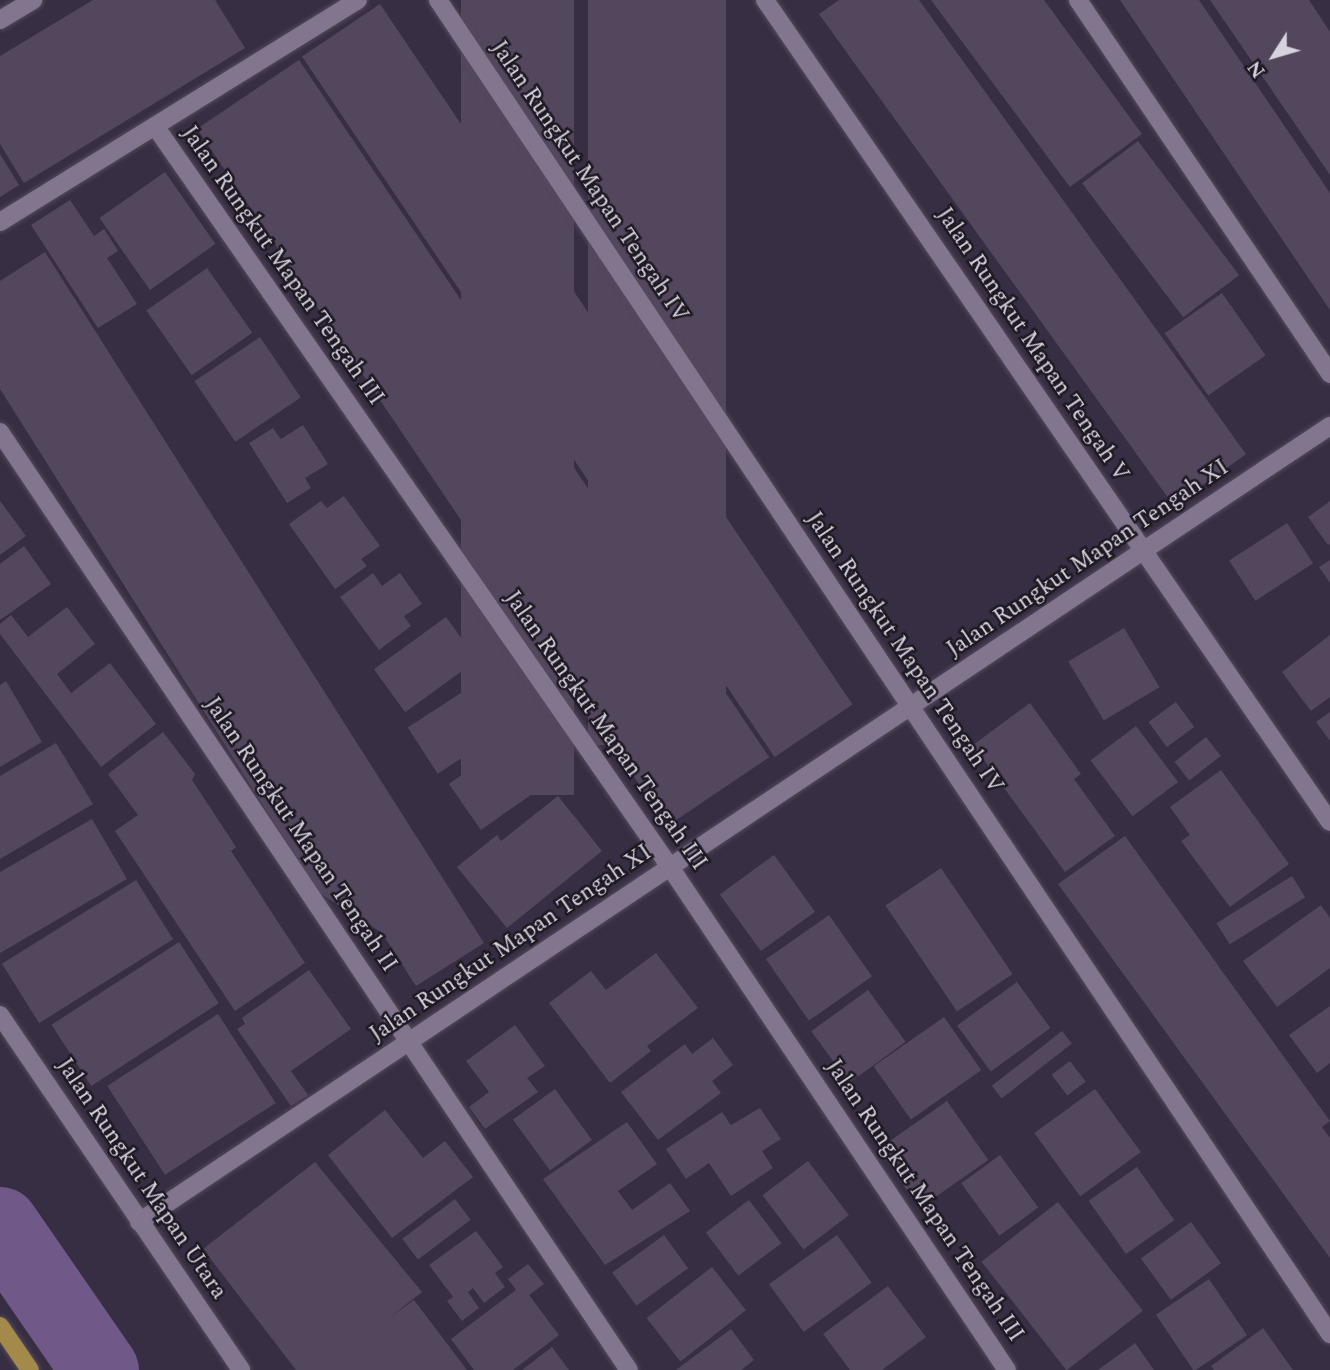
<!DOCTYPE html>
<style>
body{margin:0}
#map{position:relative;width:1330px;height:1370px;overflow:hidden;background:#382e43;font-family:Spectral,serif}
div>[style]{position:absolute}
.river>*{height:77px;margin:-38.5px;padding:0 38.5px;transform-origin:38.5px;border-radius:38.5px;background:#705888}
.building>*{inset:0;background:#53475e;transform-origin:0 0}
.roads{filter:drop-shadow(0 0 2px #544a5c) drop-shadow(0 0 2px #544a5c)}
.minor>*{height:18px;margin:-9px;padding:0 9px;transform-origin:9px;border-radius:9px;background:#82768f}
.major>*{height:18px;margin:-9px;padding:0 9px;transform-origin:9px;border-radius:9px;background:#a3894a}
span{translate:-50% -50%;white-space:nowrap;text-align:center;line-height:1.15;-webkit-text-stroke:5px #1d1822;paint-order:stroke}
.street-label{font-size:23px;color:#d8d2df}
.north{position:absolute;left:1239px;top:21px;width:70px;height:70px;-webkit-text-stroke:5px #1d1822;paint-order:stroke;rotate:233deg;font-size:19px;font-weight:700;line-height:28px;text-align:center;color:#d8d2df}
.north::after{content:'';display:block;margin:auto;width:24px;height:32px;background:#d8d2df;clip-path:polygon(50% 0,100% 100%,50% 72%,0 100%)}
</style>
<div id="map">
<div class="river">
<i style="left:0;top:1225px;width:176px;rotate:55.4deg"></i>
</div>
<div class="building">
<i style="clip-path:polygon(93px 0,215px 0,245px 48px,24px 183px,0 144px,0 56px)"></i>
<i style="left:461px;top:0;width:113px;height:795px"></i>
<i style="left:588px;top:0;width:138px;height:745px"></i>
<i style="clip-path:polygon(839px 0,919px 0,1246px 454px,1174px 506px,819px 14px)"></i>
<i style="clip-path:polygon(931px 0,1044px 0,1142px 134px,1070px 187px)"></i>
<i style="clip-path:polygon(1120px 0,1199px 0,1277px 115px,1330px 193px,1330px 310px)"></i>
<i style="clip-path:polygon(1210px 0,1309px 0,1330px 32px,1330px 175px)"></i>
<i style="left:380px;top:4px;width:845px;height:94px;rotate:56deg"></i>
<i style="left:299px;top:60px;width:841px;height:123px;rotate:56deg"></i>
<i style="left:1138px;top:141px;width:168px;height:70px;rotate:53deg"></i>
<i style="clip-path:polygon(0 154px,19px 185px,0 197px)"></i>
<i style="left:165px;top:172px;width:88px;height:80px;rotate:55deg"></i>
<i style="clip-path:polygon(70px 200px,94px 236px,104px 229px,118px 251px,107px 258px,137px 304px,98px 328px,31px 225px)"></i>
<i style="clip-path:polygon(45px 252px,484px 943px,416px 986px,382px 933px,318px 892px,0 389px,0 281px)"></i>
<i style="left:207px;top:268px;width:79px;height:74px;rotate:55deg"></i>
<i style="left:1222px;top:293px;width:76px;height:70px;rotate:55deg"></i>
<i style="left:260px;top:337px;width:73px;height:79px;rotate:56deg"></i>
<i style="clip-path:polygon(303px 425px,328px 464px,305px 478px,311px 488px,287px 503px,249px 443px,273px 428px,281px 439px)"></i>
<i style="clip-path:polygon(344px 496px,380px 546px,361px 559px,367px 566px,335px 589px,289px 524px,321px 501px,327px 508px)"></i>
<i style="clip-path:polygon(0 501px,26px 536px,0 555px)"></i>
<i style="clip-path:polygon(1330px 501px,1330px 544px,1328px 545px,1308px 517px)"></i>
<i style="left:1287px;top:523px;width:48px;height:69px;rotate:57deg"></i>
<i style="clip-path:polygon(24px 546px,51px 584px,0 620px,0 564px)"></i>
<i style="clip-path:polygon(1330px 560px,1330px 583px,1319px 567px)"></i>
<i style="clip-path:polygon(373px 573px,382px 586px,400px 573px,422px 604px,404px 616px,411px 626px,379px 650px,340px 597px)"></i>
<i style="clip-path:polygon(67px 607px,95px 644px,57px 674px,71px 693px,110px 663px,156px 724px,101px 767px,0 634px,0 624px,11px 615px,28px 637px)"></i>
<i style="left:446px;top:617px;width:53px;height:89px;rotate:54deg"></i>
<i style="left:1124px;top:628px;width:69px;height:65px;rotate:59deg"></i>
<i style="clip-path:polygon(1330px 635px,1330px 697px,1311px 711px,1282px 672px)"></i>
<i style="left:484px;top:678px;width:55px;height:91px;rotate:57deg"></i>
<i style="clip-path:polygon(6px 681px,42px 742px,0 767px,0 685px)"></i>
<i style="left:1176px;top:702px;width:31px;height:34px;rotate:54deg"></i>
<i style="clip-path:polygon(1030px 703px,1081px 774px,1074px 779px,1115px 836px,1065px 872px,973px 745px)"></i>
<i style="clip-path:polygon(1330px 712px,1330px 741px,1316px 722px)"></i>
<i style="left:1136px;top:726px;width:70px;height:57px;rotate:53deg"></i>
<i style="clip-path:polygon(163px 732px,195px 774px,192px 780px,236px 847px,231px 851px,305px 963px,235px 1011px,115px 831px,138px 815px,108px 774px)"></i>
<i style="left:516px;top:737px;width:56px;height:82px;rotate:55deg"></i>
<i style="left:1206px;top:737px;width:24px;height:40px;rotate:52deg"></i>
<i style="clip-path:polygon(56px 743px,93px 804px,0 859px,0 776px)"></i>
<i style="clip-path:polygon(1221px 770px,1289px 864px,1230px 907px,1181px 841px,1190px 835px,1170px 807px)"></i>
<i style="clip-path:polygon(558px 796px,602px 851px,507px 928px,457px 867px,497px 835px,501px 841px)"></i>
<i style="clip-path:polygon(92px 819px,127px 879px,0 953px,0 872px)"></i>
<i style="clip-path:polygon(1125px 836px,1330px 1121px,1322px 1127px,1330px 1138px,1330px 1258px,1058px 884px)"></i>
<i style="left:774px;top:855px;width:70px;height:67px;rotate:54deg"></i>
<i style="left:941px;top:868px;width:128px;height:67px;rotate:56deg"></i>
<i style="left:1292px;top:876px;width:25px;height:89px;rotate:58deg"></i>
<i style="left:136px;top:880px;width:70px;height:158px;rotate:58deg"></i>
<i style="clip-path:polygon(1321px 905px,1330px 918px,1330px 968px,1277px 1007px,1243px 961px)"></i>
<i style="left:829px;top:915px;width:75px;height:77px;rotate:55deg"></i>
<i style="left:179px;top:942px;width:73px;height:152px;rotate:57deg"></i>
<i style="clip-path:polygon(656px 953px,698px 1008px,647px 1046px,651px 1051px,610px 1083px,549px 1003px,591px 971px,606px 990px)"></i>
<i style="clip-path:polygon(309px 970px,351px 1029px,291px 1071px,308px 1095px,291px 1106px,237px 1029px,245px 1024px,242px 1018px)"></i>
<i style="left:1017px;top:982px;width:57px;height:74px;rotate:54deg"></i>
<i style="left:868px;top:990px;width:64px;height:70px;rotate:54deg"></i>
<i style="clip-path:polygon(1330px 1006px,1330px 1063px,1317px 1073px,1289px 1035px)"></i>
<i style="left:218px;top:1014px;width:106px;height:132px;rotate:57deg"></i>
<i style="left:944px;top:1017px;width:65px;height:86px;rotate:55deg"></i>
<i style="clip-path:polygon(515px 1025px,545px 1066px,527px 1078px,538px 1092px,485px 1129px,469px 1107px,489px 1092px,466px 1061px)"></i>
<i style="left:1062px;top:1031px;width:16px;height:89px;rotate:52deg"></i>
<i style="clip-path:polygon(713px 1038px,733px 1065px,712px 1081px,721px 1093px,658px 1140px,621px 1092px,685px 1044px,692px 1054px)"></i>
<i style="left:1070px;top:1061px;width:26px;height:23px;rotate:53deg"></i>
<i style="left:555px;top:1089px;width:63px;height:52px;rotate:54deg"></i>
<i style="left:1095px;top:1089px;width:78px;height:75px;rotate:54deg"></i>
<i style="left:947px;top:1101px;width:72px;height:84px;rotate:55deg"></i>
<i style="clip-path:polygon(760px 1108px,781px 1139px,762px 1151px,773px 1168px,731px 1196px,709px 1163px,686px 1179px,666px 1149px,722px 1112px,731px 1125px)"></i>
<i style="clip-path:polygon(385px 1110px,423px 1158px,445px 1141px,473px 1177px,392px 1238px,328px 1155px)"></i>
<i style="clip-path:polygon(627px 1122px,657px 1164px,618px 1191px,632px 1210px,670px 1183px,690px 1211px,605px 1265px,543px 1179px)"></i>
<i style="left:1000px;top:1155px;width:65px;height:48px;rotate:54deg"></i>
<i style="left:808px;top:1161px;width:68px;height:57px;rotate:53deg"></i>
<i style="clip-path:polygon(315px 1162px,422px 1292px,390px 1317px,414px 1300px,467px 1370px,296px 1370px,203px 1249px)"></i>
<i style="left:1137px;top:1167px;width:65px;height:59px;rotate:55deg"></i>
<i style="left:455px;top:1199px;width:26px;height:66px;rotate:53deg"></i>
<i style="left:749px;top:1200px;width:54px;height:54px;rotate:53deg"></i>
<i style="left:1058px;top:1202px;width:138px;height:97px;rotate:52deg"></i>
<i style="left:1191px;top:1222px;width:51px;height:62px;rotate:54deg"></i>
<i style="clip-path:polygon(476px 1231px,503px 1267px,495px 1273px,505px 1287px,484px 1303px,473px 1288px,468px 1292px,479px 1308px,462px 1321px,447px 1301px,453px 1297px,429px 1265px)"></i>
<i style="left:664px;top:1235px;width:41px;height:64px;rotate:54deg"></i>
<i style="left:837px;top:1235px;width:59px;height:84px;rotate:54deg"></i>
<i style="clip-path:polygon(528px 1264px,544px 1284px,529px 1295px,559px 1335px,513px 1370px,474px 1370px,451px 1339px,516px 1290px,508px 1279px)"></i>
<i style="left:712px;top:1267px;width:55px;height:83px;rotate:52deg"></i>
<i style="left:1209px;top:1279px;width:68px;height:64px;rotate:56deg"></i>
<i style="clip-path:polygon(888px 1286px,926px 1337px,882px 1370px,850px 1370px,823px 1334px)"></i>
<i style="clip-path:polygon(1263px 1328px,1293px 1370px,1214px 1370px,1211px 1366px)"></i>
<i style="clip-path:polygon(731px 1329px,754px 1360px,741px 1370px,676px 1370px)"></i>
<i style="clip-path:polygon(1135px 1343px,1154px 1370px,1098px 1370px)"></i>
<i style="clip-path:polygon(552px 1347px,569px 1370px,522px 1370px)"></i>
</div>
<div class="roads">
<div class="minor">
<i style="left:438px;top:0;width:1605px;rotate:56.23deg"></i>
<i style="left:765px;top:0;width:997px;rotate:55.5deg"></i>
<i style="left:1078px;top:0;width:451px;rotate:56deg"></i>
<i style="left:0;top:20px;width:39px;rotate:-31deg"></i>
<i style="left:155px;top:126px;width:902px;rotate:55.2deg"></i>
<i style="left:670px;top:867px;width:605px;rotate:56.18deg"></i>
<i style="left:0;top:222px;width:421px;rotate:-31.8deg"></i>
<i style="left:0;top:432px;width:1129px;rotate:56.16deg"></i>
<i style="left:0;top:1015px;width:429px;rotate:55.8deg"></i>
<i style="left:139px;top:1222px;width:1433px;rotate:-33.76deg"></i>
</div>
<div class="major">
<i style="left:0;top:1326px;width:53px;rotate:55.7deg"></i>
</div>
</div>
<div class="street-label">
<span style="left:589px;top:182px;rotate:56deg">Jalan Rungkut Mapan Tengah IV</span>
<span style="left:282px;top:266px;rotate:55deg">Jalan Rungkut Mapan Tengah III</span>
<span style="left:1032px;top:345px;rotate:56deg">Jalan Rungkut Mapan Tengah V</span>
<span style="left:1088px;top:559px;rotate:-34deg">Jalan Rungkut Mapan Tengah XI</span>
<span style="left:904px;top:653px;rotate:56deg">Jalan Rungkut Mapan Tengah IV</span>
<span style="left:605px;top:731px;rotate:55deg">Jalan Rungkut Mapan Tengah III</span>
<span style="left:300px;top:835px;rotate:56deg">Jalan Rungkut Mapan Tengah II</span>
<span style="left:511px;top:944px;rotate:-34deg">Jalan Rungkut Mapan Tengah XI</span>
<span style="left:141px;top:1179px;rotate:56deg">Jalan Rungkut Mapan Utara</span>
<span style="left:924px;top:1201px;rotate:56deg">Jalan Rungkut Mapan Tengah III</span>
</div>
<div class="north">N</div>
</div>
